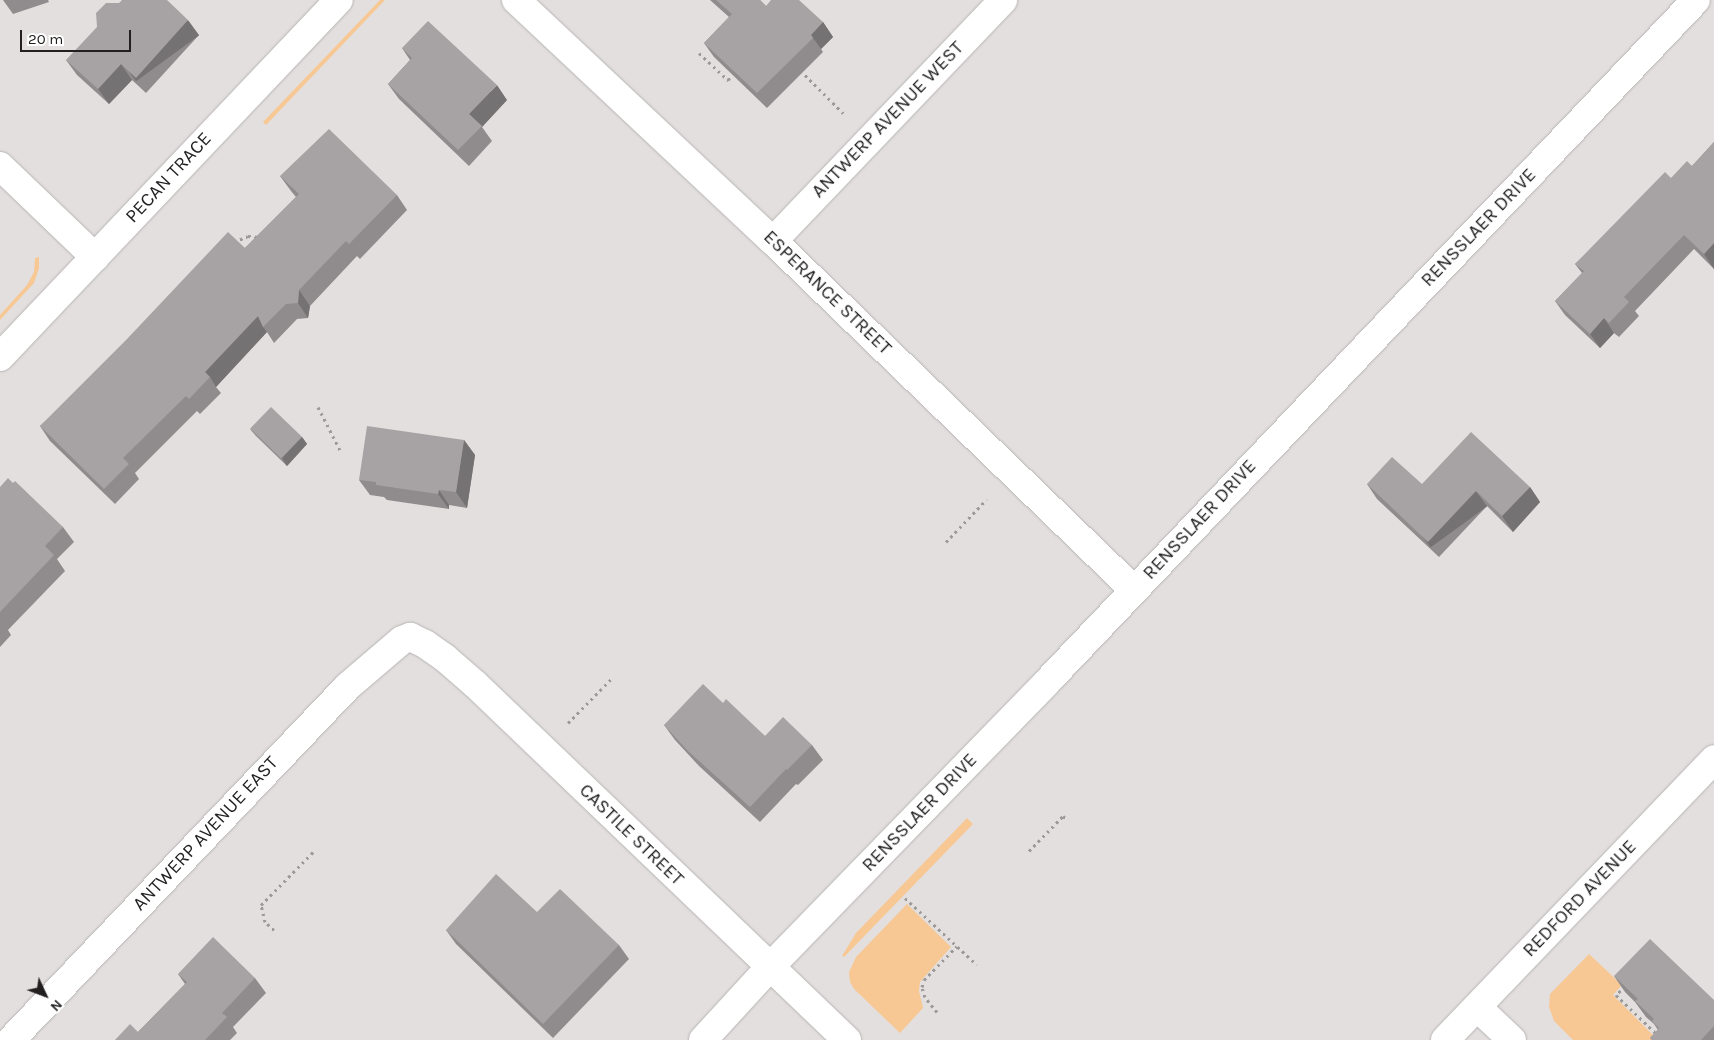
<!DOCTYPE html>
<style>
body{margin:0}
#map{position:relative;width:1714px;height:1040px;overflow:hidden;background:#e3dfdf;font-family:Karla,sans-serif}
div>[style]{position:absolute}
.green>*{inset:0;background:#f7c894}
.path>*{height:3px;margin-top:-1.5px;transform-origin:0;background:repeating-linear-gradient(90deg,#9c9999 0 2.5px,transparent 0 6.5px)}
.roads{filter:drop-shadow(0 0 1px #b8b4b4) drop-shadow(0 0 1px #b8b4b4)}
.street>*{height:28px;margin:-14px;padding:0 14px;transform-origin:14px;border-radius:14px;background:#fff}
.wall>*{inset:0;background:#908c8e}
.shaded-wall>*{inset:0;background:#757274;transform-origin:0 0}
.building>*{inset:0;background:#a7a3a5;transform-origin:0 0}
span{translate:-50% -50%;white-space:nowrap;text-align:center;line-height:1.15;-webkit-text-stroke:4px #fff;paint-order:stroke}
.street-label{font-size:19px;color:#211f1f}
.north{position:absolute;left:20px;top:970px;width:50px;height:50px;-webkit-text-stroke:4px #fff;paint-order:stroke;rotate:133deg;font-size:14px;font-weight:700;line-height:20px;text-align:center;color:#211f1f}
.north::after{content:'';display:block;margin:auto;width:18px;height:22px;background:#211f1f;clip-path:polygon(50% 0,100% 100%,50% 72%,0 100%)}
.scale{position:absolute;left:20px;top:30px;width:111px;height:22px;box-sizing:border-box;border:2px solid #211f1f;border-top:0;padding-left:6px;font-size:15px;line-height:18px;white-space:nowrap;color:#211f1f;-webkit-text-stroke:4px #fff;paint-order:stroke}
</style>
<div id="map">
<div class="green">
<i style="clip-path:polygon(380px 0,385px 0,266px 125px,263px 122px)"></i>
<i style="clip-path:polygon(39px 257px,39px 268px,34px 283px,0 320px,0 315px,27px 285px,34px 272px,35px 258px)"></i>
<i style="clip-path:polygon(967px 818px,973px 824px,844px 957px,842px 956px,856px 933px)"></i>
<i style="clip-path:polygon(907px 904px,951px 947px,920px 982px,919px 991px,923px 1008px,900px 1033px,854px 989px,850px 982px,849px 972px,856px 957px)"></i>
<i style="clip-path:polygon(1589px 954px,1622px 985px,1613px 995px,1658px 1040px,1573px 1040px,1554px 1021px,1549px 1007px,1550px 994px)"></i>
</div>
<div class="path">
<i style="left:699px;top:53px;width:40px;rotate:43deg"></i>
<i style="left:728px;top:80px;width:5px;rotate:-53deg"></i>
<i style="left:805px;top:75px;width:54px;rotate:45deg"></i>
<i style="left:234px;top:242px;width:15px;rotate:-23deg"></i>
<i style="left:248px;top:236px;width:13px;rotate:4deg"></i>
<i style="left:318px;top:407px;width:51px;rotate:62.9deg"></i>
<i style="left:946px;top:542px;width:59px;rotate:-46.4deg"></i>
<i style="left:568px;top:723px;width:63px;rotate:-45.6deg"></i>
<i style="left:1029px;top:851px;width:49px;rotate:-45.8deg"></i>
<i style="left:1063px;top:816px;width:6px;rotate:39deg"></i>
<i style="left:905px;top:898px;width:98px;rotate:42.9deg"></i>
<i style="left:274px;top:930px;width:12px;rotate:-138deg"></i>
<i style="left:265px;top:922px;width:17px;rotate:-103deg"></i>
<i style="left:261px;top:905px;width:77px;rotate:-45.5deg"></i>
<i style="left:1625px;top:986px;width:13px;rotate:135deg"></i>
<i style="left:1616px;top:995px;width:65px;rotate:43.8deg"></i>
<i style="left:937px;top:1012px;width:19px;rotate:-129deg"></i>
<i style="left:925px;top:997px;width:10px;rotate:-107deg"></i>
<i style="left:922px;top:987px;width:7px;rotate:-74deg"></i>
<i style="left:924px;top:980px;width:47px;rotate:-45.9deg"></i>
</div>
<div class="roads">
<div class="street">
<i style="left:516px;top:0;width:352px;rotate:43.2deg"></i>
<i style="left:773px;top:241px;width:502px;rotate:44.03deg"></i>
<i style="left:0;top:166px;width:132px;rotate:43.8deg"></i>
<i style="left:773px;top:241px;width:333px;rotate:-46.3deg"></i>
<i style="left:0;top:357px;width:492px;rotate:-46.5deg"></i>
<i style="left:1477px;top:1007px;width:48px;rotate:43.3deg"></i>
<i style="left:11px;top:1040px;width:487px;rotate:-46.4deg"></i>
<i style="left:347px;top:687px;width:72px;rotate:-40.5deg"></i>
<i style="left:402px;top:640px;width:9px;rotate:-21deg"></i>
<i style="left:410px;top:637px;width:17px;rotate:25deg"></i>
<i style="left:425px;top:644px;width:24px;rotate:35deg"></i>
<i style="left:445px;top:658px;width:40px;rotate:41deg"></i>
<i style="left:475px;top:684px;width:515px;rotate:43.74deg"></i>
<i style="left:703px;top:1040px;width:99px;rotate:-47.5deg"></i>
<i style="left:770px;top:967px;width:397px;rotate:-45.8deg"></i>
<i style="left:1047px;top:682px;width:941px;rotate:-46.42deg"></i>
<i style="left:1445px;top:1040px;width:389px;rotate:-46.2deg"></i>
</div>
</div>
<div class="wall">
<i style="clip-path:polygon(3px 0,48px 0,49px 2px,13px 14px)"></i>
<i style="clip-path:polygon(710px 0,760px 0,766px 6px,823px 22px,833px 37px,821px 49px,823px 52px,767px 108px,714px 57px,704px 43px,729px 17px)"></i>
<i style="clip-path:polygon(199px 35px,146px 93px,132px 80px,109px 104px,77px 75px,66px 60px)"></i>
<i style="clip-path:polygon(402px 48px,507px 100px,482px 127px,492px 141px,469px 166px,399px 99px,388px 84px,410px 60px)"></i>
<i style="clip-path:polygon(1714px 142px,1714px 269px,1694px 249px,1635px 311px,1639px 316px,1619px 337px,1614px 333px,1600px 348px,1565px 315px,1555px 301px,1582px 273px,1575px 264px,1671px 178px,1692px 166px)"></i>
<i style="clip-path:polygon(280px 176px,397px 195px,407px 210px,360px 259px,357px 256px,310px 306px,308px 318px,297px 319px,274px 343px,267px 332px,216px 387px,221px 393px,200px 414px,197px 411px,135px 473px,139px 479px,115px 504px,50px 441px,40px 426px,245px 248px,296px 197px,291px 191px)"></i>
<i style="clip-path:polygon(250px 429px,302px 437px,307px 444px,287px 466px,256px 436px)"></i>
<i style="clip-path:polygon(464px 440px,475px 455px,467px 508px,449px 505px,449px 509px,387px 500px,384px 497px,370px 495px,359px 480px)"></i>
<i style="clip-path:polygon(1367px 484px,1530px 487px,1540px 502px,1513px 532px,1487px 506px,1439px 557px,1377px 499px)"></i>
<i style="clip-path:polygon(0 487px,63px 527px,74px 542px,57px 559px,65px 571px,8px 630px,11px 635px,0 647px)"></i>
<i style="clip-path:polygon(723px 703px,765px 736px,812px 745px,823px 760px,798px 785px,796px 784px,760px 822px,699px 766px,675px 740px,664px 725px)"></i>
<i style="clip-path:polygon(537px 912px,619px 945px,629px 959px,553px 1038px,456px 944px,446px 930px)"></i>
<i style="clip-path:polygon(178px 974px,255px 978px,266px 993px,233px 1027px,237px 1033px,230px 1040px,115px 1040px,138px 1032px,185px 984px)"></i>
<i style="clip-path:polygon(1614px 976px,1714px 1000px,1714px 1040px,1652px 1040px,1650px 1038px,1658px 1030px,1654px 1024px,1646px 1017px,1635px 1002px,1625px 992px)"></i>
</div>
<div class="shaded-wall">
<i style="left:188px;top:20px;width:19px;height:78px;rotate:54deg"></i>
<i style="clip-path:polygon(823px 22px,833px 37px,821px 49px,811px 35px)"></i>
<i style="clip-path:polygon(121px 64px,132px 80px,109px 104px,98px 89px)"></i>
<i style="clip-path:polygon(497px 85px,507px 100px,482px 127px,469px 114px)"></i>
<i style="clip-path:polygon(1714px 243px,1714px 269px,1704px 254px)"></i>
<i style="clip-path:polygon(299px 290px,310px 306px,308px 318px,298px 303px)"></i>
<i style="clip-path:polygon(258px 316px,263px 327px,267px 332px,216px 387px,210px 377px,205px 372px)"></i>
<i style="clip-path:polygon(1604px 318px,1614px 333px,1600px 348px,1590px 334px)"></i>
<i style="clip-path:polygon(302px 437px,307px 444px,287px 466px,282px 458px)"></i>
<i style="clip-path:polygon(464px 440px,475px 455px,467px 508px,456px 492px)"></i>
<i style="clip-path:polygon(1530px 487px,1540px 502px,1513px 532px,1502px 516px)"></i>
<i style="clip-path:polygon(439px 490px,449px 505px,449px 509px,438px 494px)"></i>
<i style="left:1476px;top:491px;width:19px;height:70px;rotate:54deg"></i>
</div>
<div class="building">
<i style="clip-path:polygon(122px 0,167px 0,188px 20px,136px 78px,121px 64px,98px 89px,66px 60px,97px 27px,96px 13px,106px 3px,119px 3px)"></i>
<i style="clip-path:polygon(716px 0,760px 0,766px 6px,771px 0,799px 0,823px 22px,811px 35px,813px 38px,757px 93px,704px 43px,732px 14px)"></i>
<i style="clip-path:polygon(428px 21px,497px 85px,469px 114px,482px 126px,458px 150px,388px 84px,412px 58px,402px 48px)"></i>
<i style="clip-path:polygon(329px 129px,397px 195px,349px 244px,346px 241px,299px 290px,298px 303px,286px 304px,263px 327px,258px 316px,205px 372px,210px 377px,189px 399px,186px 396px,123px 458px,129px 464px,104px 489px,40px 426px,127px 339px,228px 232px,245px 248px,299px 194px,280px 176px)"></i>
<i style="clip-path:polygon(1714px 142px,1714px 243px,1704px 254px,1684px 235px,1624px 297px,1629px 302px,1609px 323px,1604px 318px,1590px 334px,1555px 301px,1584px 271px,1575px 264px,1665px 172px,1671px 178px,1687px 161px,1692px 166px)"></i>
<i style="left:271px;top:407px;width:43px;height:30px;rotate:44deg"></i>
<i style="clip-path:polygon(367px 426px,464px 440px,456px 492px,439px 490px,438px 494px,376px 485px,376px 482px,359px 480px)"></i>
<i style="clip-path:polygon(1471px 432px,1530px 487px,1502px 516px,1476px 491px,1428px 542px,1367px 484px,1392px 457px,1422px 484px)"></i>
<i style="clip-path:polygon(8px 478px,13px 483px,15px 481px,63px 527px,45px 546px,54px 555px,0 612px,0 487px)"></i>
<i style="clip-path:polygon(703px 684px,723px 703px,726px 699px,765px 736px,783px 717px,812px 745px,787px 770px,786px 769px,750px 807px,688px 751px,664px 725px)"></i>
<i style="clip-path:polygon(496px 874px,537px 912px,560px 889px,619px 945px,543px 1024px,446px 930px)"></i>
<i style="clip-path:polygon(213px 937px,255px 978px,222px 1013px,227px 1017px,205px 1040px,115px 1040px,130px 1024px,138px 1032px,187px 982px,178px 974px)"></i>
<i style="clip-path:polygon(1650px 939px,1714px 1000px,1714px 1026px,1701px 1040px,1653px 1040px,1650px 1038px,1659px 1028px,1652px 1021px,1654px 1019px,1635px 1001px,1638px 999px,1614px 976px)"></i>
</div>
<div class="street-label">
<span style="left:888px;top:120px;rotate:-46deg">ANTWERP AVENUE WEST</span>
<span style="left:169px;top:178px;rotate:-47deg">PECAN TRACE</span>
<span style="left:1479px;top:228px;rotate:-46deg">RENSSLAER DRIVE</span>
<span style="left:827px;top:293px;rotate:44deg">ESPERANCE STREET</span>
<span style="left:1200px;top:520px;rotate:-47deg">RENSSLAER DRIVE</span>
<span style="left:920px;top:813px;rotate:-46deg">RENSSLAER DRIVE</span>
<span style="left:206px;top:834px;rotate:-47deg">ANTWERP AVENUE EAST</span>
<span style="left:631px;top:835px;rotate:44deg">CASTILE STREET</span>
<span style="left:1580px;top:899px;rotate:-46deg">REDFORD AVENUE</span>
</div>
<div class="north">N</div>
<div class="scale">20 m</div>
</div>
